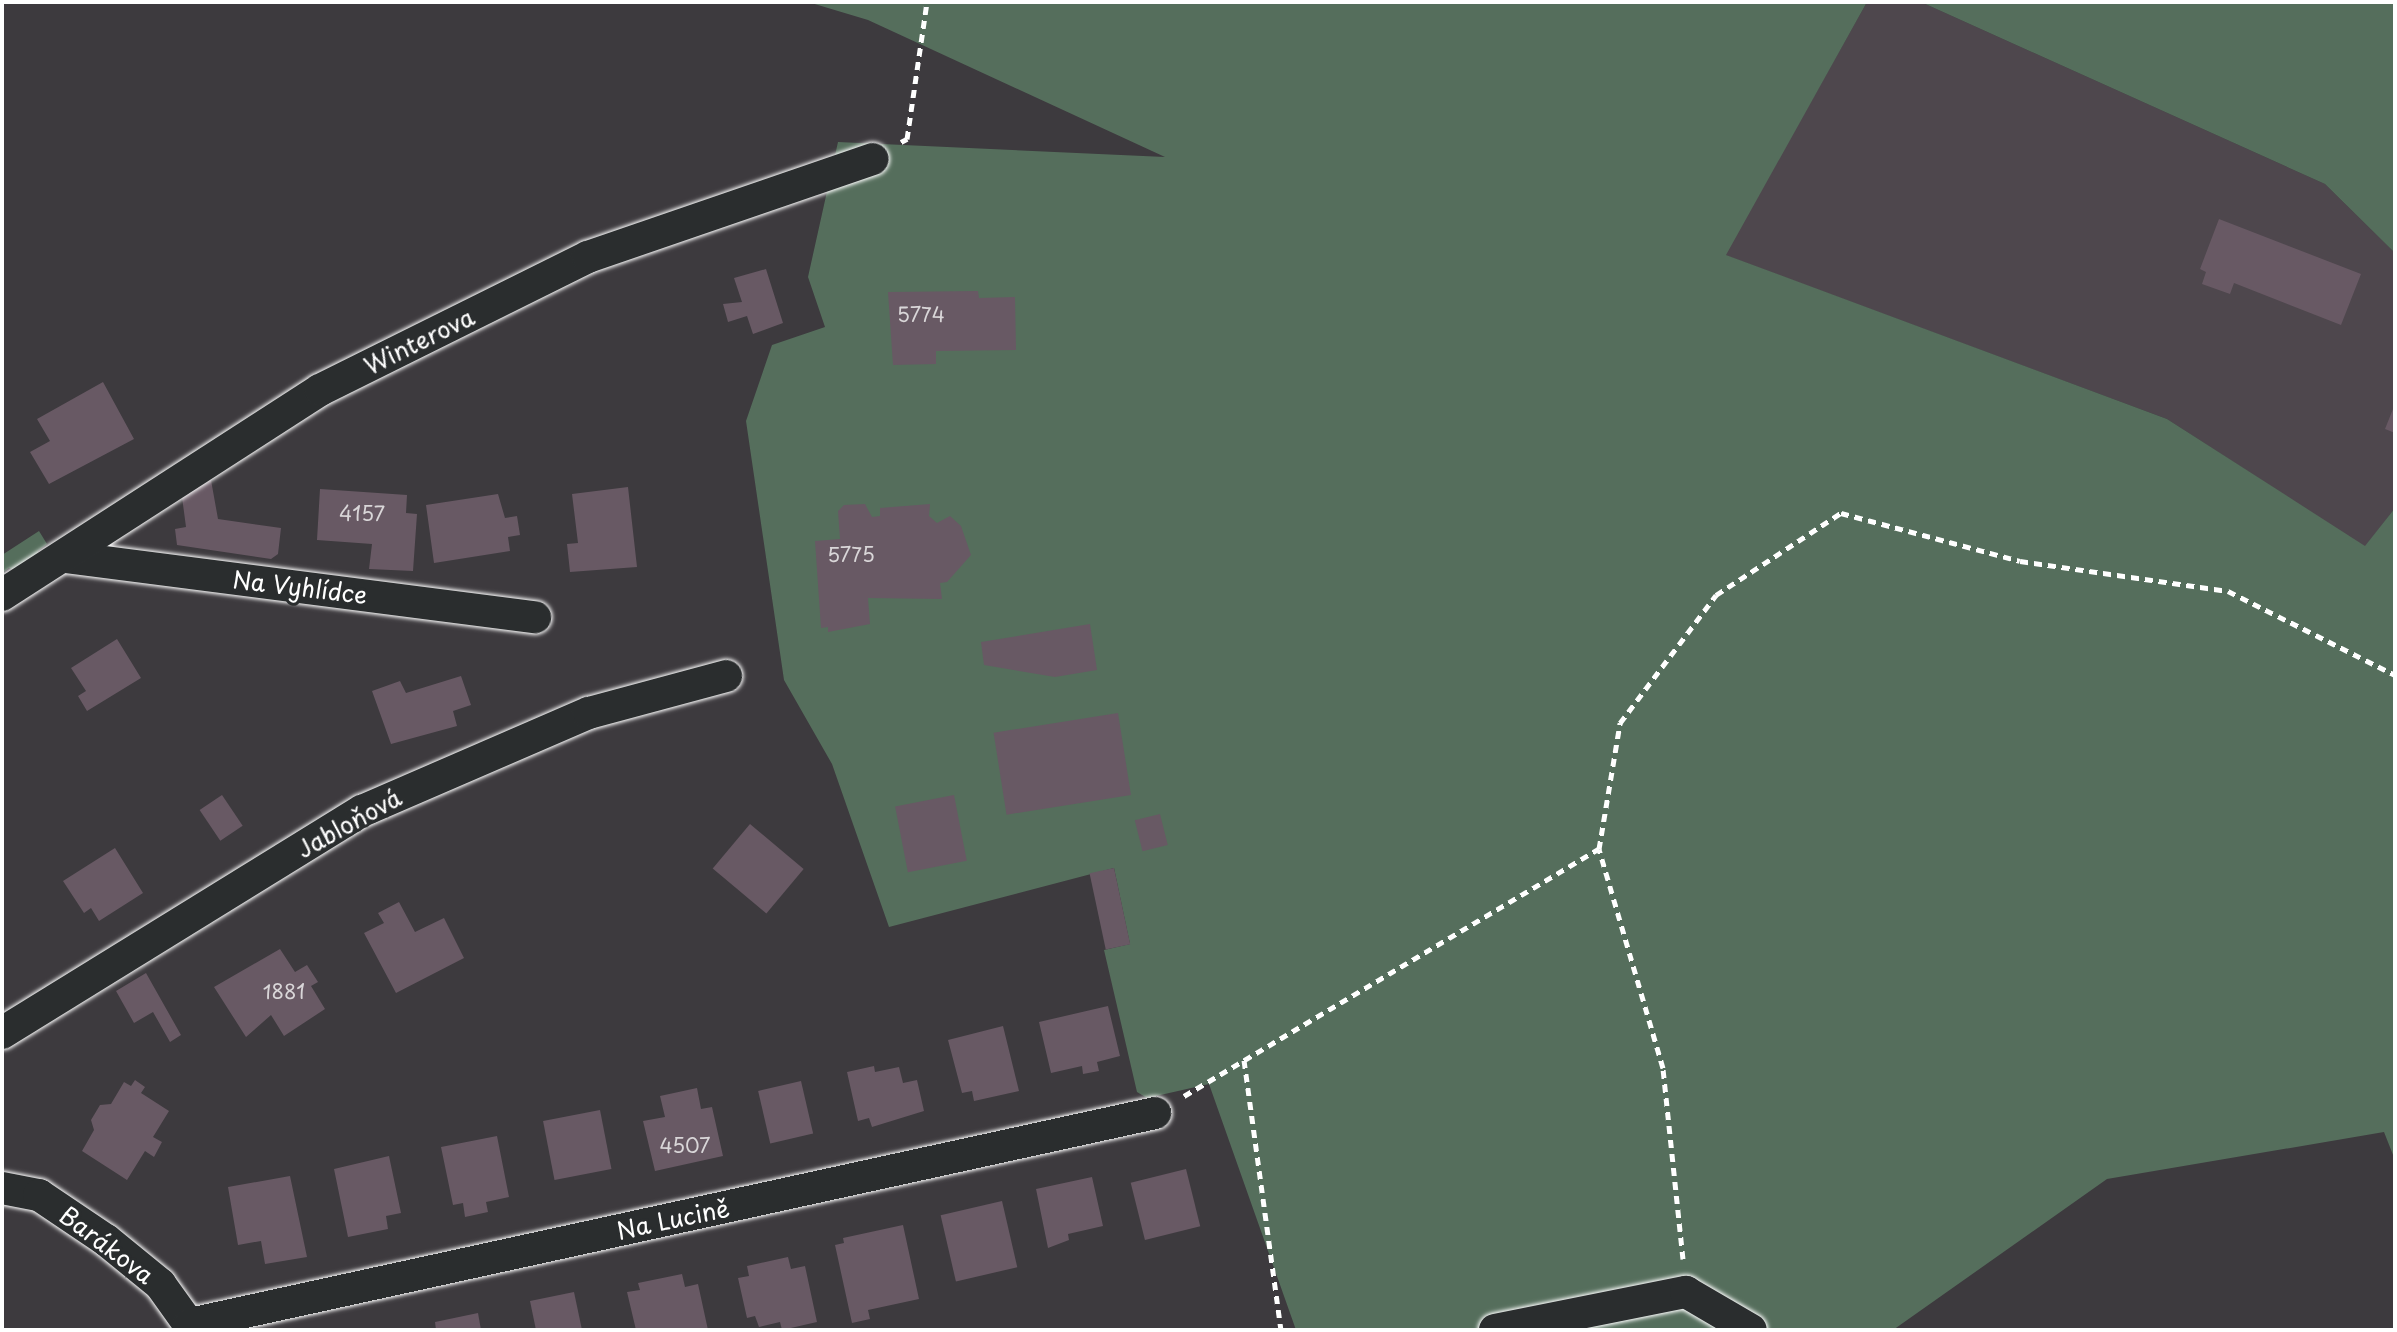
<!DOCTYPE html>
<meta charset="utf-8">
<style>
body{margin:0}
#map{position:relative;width:2397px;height:1332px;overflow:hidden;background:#3d3a3e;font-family:"Playpen Sans",sans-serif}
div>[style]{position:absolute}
.built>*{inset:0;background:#4e474d}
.green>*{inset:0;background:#556e5c}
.building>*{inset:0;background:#685964;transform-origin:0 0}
.path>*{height:5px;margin-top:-2.5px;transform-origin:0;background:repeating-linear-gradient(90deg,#fff 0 8px,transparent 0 14px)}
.roads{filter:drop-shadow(0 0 2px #fff) drop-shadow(0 0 2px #fff)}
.street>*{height:32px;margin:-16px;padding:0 16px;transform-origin:16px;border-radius:16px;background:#2a2d2e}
span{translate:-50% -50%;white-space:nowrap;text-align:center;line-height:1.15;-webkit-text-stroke:6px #2a2d2e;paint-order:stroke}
.number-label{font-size:20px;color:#d9d6d8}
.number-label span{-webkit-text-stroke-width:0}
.street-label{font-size:24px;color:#fff}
.frame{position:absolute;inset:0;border:4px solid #fff;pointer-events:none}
</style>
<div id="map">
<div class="built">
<i style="clip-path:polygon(1867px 2px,1921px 2px,2325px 184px,2395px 253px,2395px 508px,2365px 547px,2167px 419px,1725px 255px)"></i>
</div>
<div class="green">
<i style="clip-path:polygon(808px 2px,1867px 2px,1726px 255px,2167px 419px,2365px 546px,2395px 508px,2395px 1160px,2384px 1132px,2107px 1179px,1893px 1330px,1296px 1330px,1209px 1084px,1147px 1098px,1137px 1092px,1104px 950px,1130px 944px,1114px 868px,889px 927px,832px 764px,784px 680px,746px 421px,772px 345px,825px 327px,808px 277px,838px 142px,1165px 157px,868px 20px)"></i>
<i style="clip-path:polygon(1921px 2px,2395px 2px,2395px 253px,2325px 184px)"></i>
<i style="clip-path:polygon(39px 531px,47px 544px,38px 551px,36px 565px,22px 573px,9px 568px,2px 573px,2px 555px)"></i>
</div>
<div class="building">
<i style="clip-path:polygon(2219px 219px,2361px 274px,2341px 325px,2234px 283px,2230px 294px,2202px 284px,2206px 272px,2200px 269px)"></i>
<i style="clip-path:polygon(766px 269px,783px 323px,753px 334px,747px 316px,728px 322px,723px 304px,742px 302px,734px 278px)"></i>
<i style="clip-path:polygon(978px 291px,979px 298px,1015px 297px,1016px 350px,936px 351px,936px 364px,893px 365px,888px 292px)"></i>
<i style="clip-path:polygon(103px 382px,134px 439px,49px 484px,30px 452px,50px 441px,37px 419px)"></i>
<i style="clip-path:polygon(2395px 404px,2395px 433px,2385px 429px)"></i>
<i style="clip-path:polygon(211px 480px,218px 519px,281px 528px,278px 554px,271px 559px,177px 545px,175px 529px,186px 527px,182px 497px)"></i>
<i style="clip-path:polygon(628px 487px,637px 567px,570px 572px,567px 544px,578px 543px,572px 494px)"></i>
<i style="clip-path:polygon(320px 489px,407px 495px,406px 513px,417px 514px,413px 571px,369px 569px,372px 544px,317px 540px)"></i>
<i style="clip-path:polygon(498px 494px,505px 518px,517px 516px,520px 535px,508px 537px,510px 551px,434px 563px,426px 505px)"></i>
<i style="clip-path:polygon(865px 504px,872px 517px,880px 516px,880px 508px,930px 504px,929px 516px,937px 523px,950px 516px,961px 526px,971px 555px,947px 582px,940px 583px,942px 599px,868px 598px,870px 624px,828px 632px,828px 627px,821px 628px,815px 541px,840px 539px,838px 511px,844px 505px)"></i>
<i style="clip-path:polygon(1090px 624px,1097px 670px,1055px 677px,984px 665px,981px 642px)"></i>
<i style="clip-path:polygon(117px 639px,141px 678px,87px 711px,78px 696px,86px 691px,71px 668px)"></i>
<i style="clip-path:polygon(461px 676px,471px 705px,453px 711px,457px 726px,391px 744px,372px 691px,400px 681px,406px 693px)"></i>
<i style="left:1118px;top:713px;width:83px;height:126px;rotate:81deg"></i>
<i style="left:222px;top:795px;width:37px;height:27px;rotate:56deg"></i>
<i style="left:954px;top:795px;width:67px;height:60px;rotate:79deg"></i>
<i style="left:1160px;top:814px;width:32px;height:26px;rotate:76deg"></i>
<i style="left:750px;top:824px;width:70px;height:58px;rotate:40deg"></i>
<i style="clip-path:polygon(115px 848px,143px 893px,99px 921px,91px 908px,84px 913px,63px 881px)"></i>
<i style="left:1114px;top:868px;width:78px;height:25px;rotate:78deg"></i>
<i style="clip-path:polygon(399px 902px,415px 932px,444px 918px,464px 958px,396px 993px,364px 933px,384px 923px,378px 913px)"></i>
<i style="clip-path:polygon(280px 949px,295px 972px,307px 965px,318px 982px,311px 986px,325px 1009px,284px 1036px,271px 1015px,246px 1037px,214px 987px)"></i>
<i style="clip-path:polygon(146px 973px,181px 1035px,170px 1042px,153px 1012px,134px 1023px,116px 991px)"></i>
<i style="clip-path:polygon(1108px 1006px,1120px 1056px,1097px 1062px,1099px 1071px,1083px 1074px,1082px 1066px,1051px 1073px,1039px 1022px)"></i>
<i style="clip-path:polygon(1003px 1026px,1019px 1091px,974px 1101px,972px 1091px,962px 1093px,948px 1040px)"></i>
<i style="clip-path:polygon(874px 1066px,875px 1072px,899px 1067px,903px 1083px,917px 1080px,924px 1111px,872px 1127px,869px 1118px,858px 1121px,847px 1072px)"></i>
<i style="clip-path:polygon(135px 1080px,145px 1087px,141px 1093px,169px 1111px,153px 1137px,162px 1142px,154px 1157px,145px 1151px,127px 1180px,82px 1151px,94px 1130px,91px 1120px,100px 1105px,111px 1104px,124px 1082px,131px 1086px)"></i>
<i style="left:801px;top:1081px;width:54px;height:44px;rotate:77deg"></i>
<i style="clip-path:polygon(697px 1088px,701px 1109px,712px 1107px,723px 1156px,655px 1171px,643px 1121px,665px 1117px,660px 1096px)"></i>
<i style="left:600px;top:1110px;width:60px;height:58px;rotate:79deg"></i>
<i style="clip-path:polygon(497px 1136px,509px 1197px,486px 1202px,488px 1212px,465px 1217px,463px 1203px,453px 1205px,441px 1147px)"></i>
<i style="clip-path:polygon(389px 1156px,401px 1213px,386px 1216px,388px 1229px,348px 1237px,334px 1169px)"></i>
<i style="left:1186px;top:1169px;width:59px;height:57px;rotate:76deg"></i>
<i style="clip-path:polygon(290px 1176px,307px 1257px,265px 1264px,261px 1241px,238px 1245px,228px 1187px)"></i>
<i style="clip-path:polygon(1092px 1177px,1103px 1226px,1068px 1234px,1069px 1240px,1048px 1248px,1036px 1189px)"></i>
<i style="left:1002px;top:1201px;width:68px;height:63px;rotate:77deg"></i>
<i style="clip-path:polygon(903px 1225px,919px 1299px,868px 1310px,870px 1319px,852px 1323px,835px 1245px,844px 1243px,843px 1238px)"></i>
<i style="clip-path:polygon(788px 1257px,791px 1269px,805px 1266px,817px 1322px,782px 1330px,780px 1322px,759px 1327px,755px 1316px,747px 1318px,738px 1278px,749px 1276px,747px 1266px)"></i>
<i style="clip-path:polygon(682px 1274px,685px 1287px,698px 1284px,708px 1330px,636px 1330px,627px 1292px,640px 1290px,638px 1283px)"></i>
<i style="clip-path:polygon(574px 1292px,582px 1330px,536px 1330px,530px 1301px)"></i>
<i style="clip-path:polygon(478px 1313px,481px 1330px,436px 1330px,435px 1322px)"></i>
</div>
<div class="path">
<i style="left:901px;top:142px;width:7px;rotate:-27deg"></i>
<i style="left:907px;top:139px;width:138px;rotate:-81.7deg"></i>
<i style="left:1244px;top:1060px;width:273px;rotate:82.2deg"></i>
<i style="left:1184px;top:1096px;width:483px;rotate:-30.8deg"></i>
<i style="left:1683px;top:1259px;width:192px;rotate:-96deg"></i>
<i style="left:1663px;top:1068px;width:228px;rotate:-106.3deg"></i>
<i style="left:1599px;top:849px;width:128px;rotate:-80.5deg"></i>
<i style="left:1620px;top:723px;width:160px;rotate:-53.1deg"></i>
<i style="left:1716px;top:595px;width:149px;rotate:-33.3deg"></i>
<i style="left:1841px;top:513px;width:185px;rotate:15deg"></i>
<i style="left:2020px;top:561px;width:210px;rotate:8.2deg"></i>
<i style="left:2228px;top:591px;width:187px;rotate:26.7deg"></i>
</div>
<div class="roads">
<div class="street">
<i style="left:65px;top:557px;width:474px;rotate:7.3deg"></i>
<i style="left:2px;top:595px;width:378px;rotate:-32.8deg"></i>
<i style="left:320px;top:390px;width:299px;rotate:-26.4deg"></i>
<i style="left:588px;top:257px;width:301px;rotate:-19deg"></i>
<i style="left:2px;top:1033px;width:423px;rotate:-31.7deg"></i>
<i style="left:362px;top:811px;width:247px;rotate:-23.4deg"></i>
<i style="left:589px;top:713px;width:142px;rotate:-15.1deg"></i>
<i style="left:2px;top:1188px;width:38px;rotate:11deg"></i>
<i style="left:39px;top:1195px;width:81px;rotate:33.9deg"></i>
<i style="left:106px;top:1240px;width:70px;rotate:39.2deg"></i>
<i style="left:160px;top:1284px;width:57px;rotate:54.3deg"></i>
<i style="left:190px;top:1324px;width:988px;rotate:-12.33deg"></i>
<i style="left:1495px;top:1330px;width:195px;rotate:-11.3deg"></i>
<i style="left:1686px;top:1292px;width:75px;rotate:30.3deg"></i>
</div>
</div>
<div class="number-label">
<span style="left:921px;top:314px">5774</span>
<span style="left:362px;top:513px">4157</span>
<span style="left:851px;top:554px">5775</span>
<span style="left:284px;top:991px">1881</span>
<span style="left:685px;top:1145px">4507</span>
</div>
<div class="street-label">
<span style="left:419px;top:341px;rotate:-26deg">Winterova</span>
<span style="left:300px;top:587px;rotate:7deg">Na Vyhlídce</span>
<span style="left:349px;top:823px;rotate:-29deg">Jabloňová</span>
<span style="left:673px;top:1219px;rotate:-12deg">Na Lucině</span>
<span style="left:107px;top:1245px;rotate:37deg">Barákova</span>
</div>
<div class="frame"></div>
</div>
